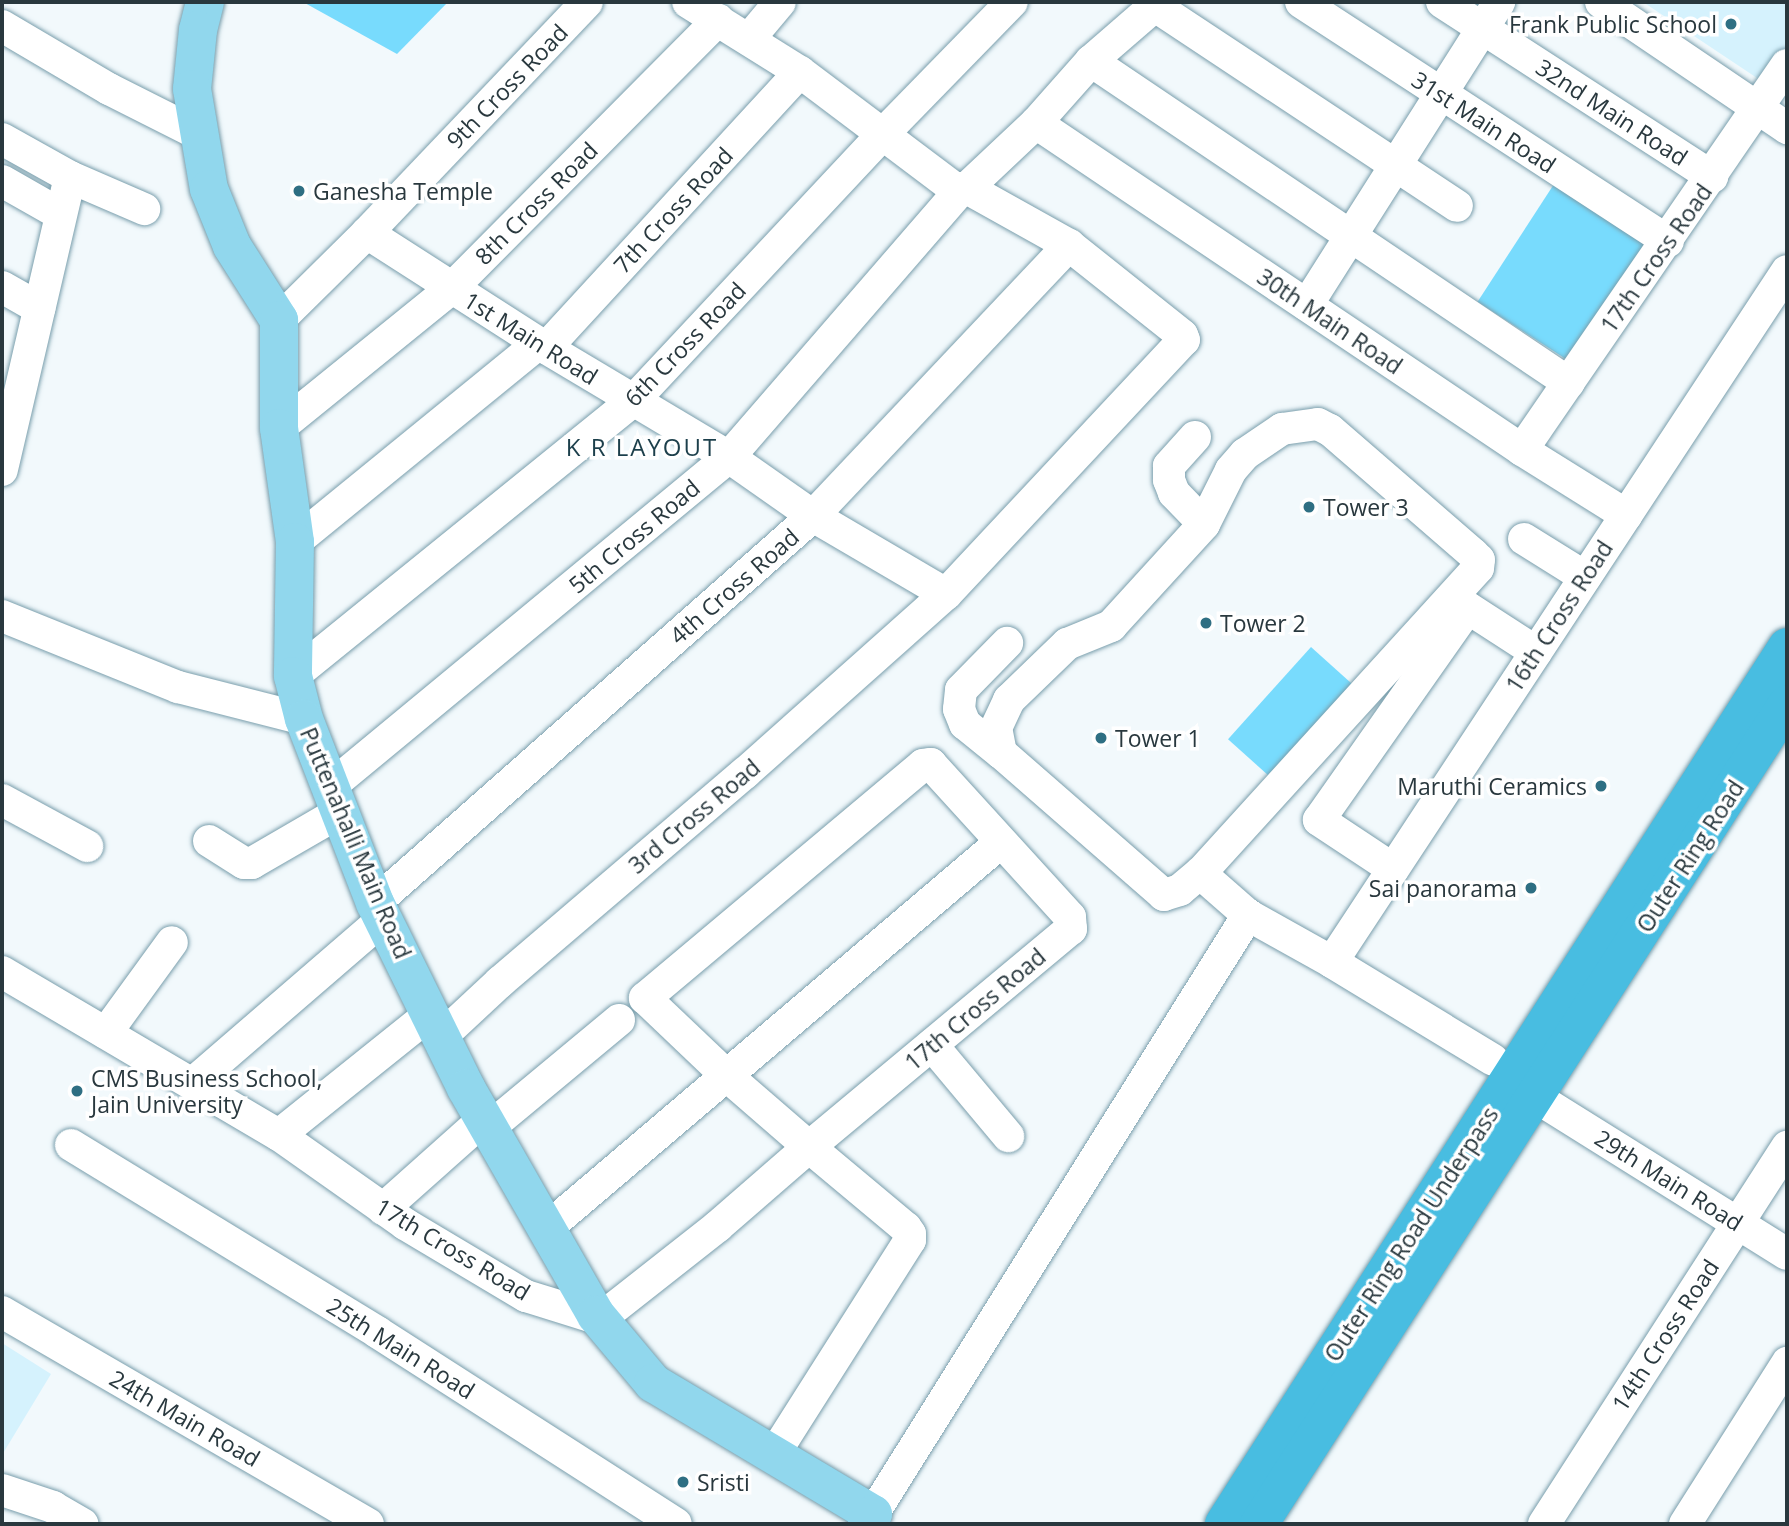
<!DOCTYPE html>
<style>
body{margin:0}
#map{position:relative;width:1789px;height:1526px;overflow:hidden;background:#f2f9fc;font-family:"Open Sans",sans-serif}
div>[style]{position:absolute}
.built>*{inset:0;background:#d5f2fd}
.green>*{inset:0;background:#78dbfd;transform-origin:0 0}
.roads{filter:drop-shadow(0 0 2px #799eac) drop-shadow(0 0 2px #799eac)}
.minor>*{height:32px;margin:-16px;padding:0 16px;transform-origin:16px;border-radius:16px;background:#fff}
.major>*{height:38px;margin:-19px;padding:0 19px;transform-origin:19px;border-radius:19px;background:#91d7ed}
.highway>*{height:38px;margin:-19px;padding:0 19px;transform-origin:19px;border-radius:19px;background:#48bde1}
.dots>*{width:19px;height:19px;translate:-50% -50%;box-sizing:border-box;border:4px solid #fff;border-radius:50%}
span{translate:-50% -50%;white-space:nowrap;text-align:center;line-height:1.15;-webkit-text-stroke:7px #fff;paint-order:stroke}
.poi-label{font-size:23px;color:#29383e}
.right{translate:-100% -50%;text-align:right}
.left{translate:0 -50%;text-align:left}
.street-label{font-size:23px;color:#29383e}
.neighbourhood-label{font-size:24px;color:#1c3f4b;letter-spacing:2px}
.frame{position:absolute;inset:0;border:4px solid #29383e;pointer-events:none}
</style>
<div id="map">
<div class="built">
<i style="clip-path:polygon(1643px 2px,1787px 2px,1787px 45px,1763px 82px)"></i>
<i style="clip-path:polygon(2px 1343px,51px 1374px,2px 1455px)"></i>
</div>
<div class="green">
<i style="clip-path:polygon(303px 2px,448px 2px,397px 54px)"></i>
<i style="left:1556px;top:181px;width:113px;height:144px;rotate:33deg"></i>
<i style="left:1311px;top:647px;width:64px;height:124px;rotate:42deg"></i>
</div>
<div class="roads">
<div class="minor">
<i style="left:1301px;top:2px;width:438px;rotate:33.1deg"></i>
<i style="left:1442px;top:2px;width:322px;rotate:32.9deg"></i>
<i style="left:1601px;top:2px;width:225px;rotate:34.1deg"></i>
<i style="left:1155px;top:6px;width:362px;rotate:33.5deg"></i>
<i style="left:2px;top:26px;width:124px;rotate:30.5deg"></i>
<i style="left:109px;top:89px;width:100px;rotate:26.8deg"></i>
<i style="left:749px;top:39px;width:48px;rotate:-50deg"></i>
<i style="left:1091px;top:61px;width:576px;rotate:33.97deg"></i>
<i style="left:1036px;top:123px;width:586px;rotate:33.93deg"></i>
<i style="left:1522px;top:450px;width:123px;rotate:32deg"></i>
<i style="left:2px;top:139px;width:78px;rotate:29.2deg"></i>
<i style="left:70px;top:177px;width:301px;rotate:103.1deg"></i>
<i style="left:70px;top:177px;width:81px;rotate:23.4deg"></i>
<i style="left:2px;top:181px;width:67px;rotate:29.6deg"></i>
<i style="left:967px;top:188px;width:95px;rotate:-43.3deg"></i>
<i style="left:1036px;top:123px;width:83px;rotate:-48.4deg"></i>
<i style="left:1091px;top:61px;width:90px;rotate:-40.9deg"></i>
<i style="left:367px;top:233px;width:213px;rotate:32.7deg"></i>
<i style="left:546px;top:348px;width:213px;rotate:30.8deg"></i>
<i style="left:729px;top:457px;width:103px;rotate:35.1deg"></i>
<i style="left:813px;top:516px;width:154px;rotate:30.4deg"></i>
<i style="left:2px;top:287px;width:43px;rotate:29.6deg"></i>
<i style="left:1307px;top:305px;width:359px;rotate:-57.6deg"></i>
<i style="left:279px;top:320px;width:124px;rotate:-44.7deg"></i>
<i style="left:367px;top:233px;width:319px;rotate:-46.4deg"></i>
<i style="left:546px;top:348px;width:375px;rotate:-47.4deg"></i>
<i style="left:1318px;top:424px;width:13px;rotate:27deg"></i>
<i style="left:1330px;top:430px;width:189px;rotate:40.9deg"></i>
<i style="left:1473px;top:554px;width:8px;rotate:45deg"></i>
<i style="left:1479px;top:560px;width:8px;rotate:97deg"></i>
<i style="left:1478px;top:568px;width:413px;rotate:132.3deg"></i>
<i style="left:1200px;top:873px;width:26px;rotate:140deg"></i>
<i style="left:1180px;top:890px;width:17px;rotate:163deg"></i>
<i style="left:1164px;top:895px;width:216px;rotate:-138.9deg"></i>
<i style="left:1001px;top:753px;width:25px;rotate:-101deg"></i>
<i style="left:996px;top:728px;width:31px;rotate:-65deg"></i>
<i style="left:1009px;top:700px;width:81px;rotate:-44deg"></i>
<i style="left:1067px;top:644px;width:48px;rotate:-22.2deg"></i>
<i style="left:1111px;top:626px;width:138px;rotate:-47.6deg"></i>
<i style="left:1204px;top:524px;width:60px;rotate:-63.4deg"></i>
<i style="left:1231px;top:470px;width:21px;rotate:-49deg"></i>
<i style="left:1245px;top:454px;width:45px;rotate:-34deg"></i>
<i style="left:1282px;top:429px;width:36px;rotate:-8deg"></i>
<i style="left:279px;top:428px;width:223px;rotate:-39deg"></i>
<i style="left:452px;top:288px;width:378px;rotate:-45.2deg"></i>
<i style="left:1195px;top:437px;width:39px;rotate:132deg"></i>
<i style="left:1169px;top:466px;width:14px;rotate:90deg"></i>
<i style="left:1169px;top:480px;width:14px;rotate:69deg"></i>
<i style="left:1174px;top:493px;width:43px;rotate:45.9deg"></i>
<i style="left:1522px;top:450px;width:467px;rotate:-55.5deg"></i>
<i style="left:1524px;top:539px;width:72px;rotate:31.9deg"></i>
<i style="left:295px;top:542px;width:315px;rotate:-39.2deg"></i>
<i style="left:2px;top:616px;width:190px;rotate:22deg"></i>
<i style="left:178px;top:687px;width:130px;rotate:14.3deg"></i>
<i style="left:293px;top:676px;width:437px;rotate:-39deg"></i>
<i style="left:633px;top:401px;width:364px;rotate:-46.9deg"></i>
<i style="left:882px;top:135px;width:186px;rotate:-45.7deg"></i>
<i style="left:1001px;top:753px;width:46px;rotate:-141.1deg"></i>
<i style="left:965px;top:724px;width:16px;rotate:-112deg"></i>
<i style="left:959px;top:709px;width:19px;rotate:-84deg"></i>
<i style="left:961px;top:690px;width:66px;rotate:-45.6deg"></i>
<i style="left:331px;top:786px;width:516px;rotate:-39.58deg"></i>
<i style="left:729px;top:457px;width:353px;rotate:-49.1deg"></i>
<i style="left:2px;top:800px;width:97px;rotate:28.4deg"></i>
<i style="left:209px;top:841px;width:41px;rotate:32.2deg"></i>
<i style="left:244px;top:863px;width:8px"></i>
<i style="left:252px;top:863px;width:102px;rotate:-30.1deg"></i>
<i style="left:1393px;top:869px;width:89px;rotate:-146.5deg"></i>
<i style="left:1319px;top:820px;width:259px;rotate:-54.9deg"></i>
<i style="left:1468px;top:608px;width:81px;rotate:32.9deg"></i>
<i style="left:1200px;top:873px;width:64px;rotate:41.2deg"></i>
<i style="left:375px;top:903px;width:584px;rotate:-41.46deg"></i>
<i style="left:813px;top:516px;width:373px;rotate:-46.6deg"></i>
<i style="left:1332px;top:962px;width:827px;rotate:-56.64deg"></i>
<i style="left:2px;top:972px;width:321px;rotate:30.5deg"></i>
<i style="left:279px;top:1135px;width:154px;rotate:35.2deg"></i>
<i style="left:405px;top:1224px;width:141px;rotate:30.8deg"></i>
<i style="left:526px;top:1296px;width:77px;rotate:17.3deg"></i>
<i style="left:600px;top:1319px;width:150px;rotate:-38.2deg"></i>
<i style="left:718px;top:1226px;width:121px;rotate:-41deg"></i>
<i style="left:809px;top:1147px;width:341px;rotate:-39.8deg"></i>
<i style="left:1071px;top:929px;width:12px;rotate:-95deg"></i>
<i style="left:1070px;top:917px;width:207px;rotate:-132.3deg"></i>
<i style="left:931px;top:764px;width:8px;rotate:173deg"></i>
<i style="left:923px;top:765px;width:363px;rotate:140deg"></i>
<i style="left:645px;top:998px;width:113px;rotate:43.6deg"></i>
<i style="left:727px;top:1076px;width:108px;rotate:40.9deg"></i>
<i style="left:809px;top:1147px;width:126px;rotate:39.9deg"></i>
<i style="left:906px;top:1228px;width:7px;rotate:56deg"></i>
<i style="left:910px;top:1234px;width:6px;rotate:90deg"></i>
<i style="left:910px;top:1240px;width:252px;rotate:122.4deg"></i>
<i style="left:106px;top:1033px;width:112px;rotate:-54deg"></i>
<i style="left:441px;top:1037px;width:81px;rotate:-43deg"></i>
<i style="left:500px;top:982px;width:322px;rotate:-40.5deg"></i>
<i style="left:745px;top:773px;width:269px;rotate:-41.7deg"></i>
<i style="left:946px;top:594px;width:348px;rotate:-46.9deg"></i>
<i style="left:1184px;top:340px;width:5px;rotate:-112deg"></i>
<i style="left:1182px;top:335px;width:144px;rotate:-141.5deg"></i>
<i style="left:1069px;top:245px;width:117px;rotate:-150.8deg"></i>
<i style="left:967px;top:188px;width:13px;rotate:180deg"></i>
<i style="left:954px;top:188px;width:193px;rotate:-143deg"></i>
<i style="left:800px;top:72px;width:132px;rotate:-148deg"></i>
<i style="left:932px;top:1045px;width:119px;rotate:50.1deg"></i>
<i style="left:193px;top:1083px;width:251px;rotate:-40.8deg"></i>
<i style="left:1550px;top:1106px;width:279px;rotate:32deg"></i>
<i style="left:489px;top:1128px;width:169px;rotate:-39.7deg"></i>
<i style="left:279px;top:1135px;width:193px;rotate:-38.7deg"></i>
<i style="left:71px;top:1145px;width:359px;rotate:31.4deg"></i>
<i style="left:377px;top:1332px;width:355px;rotate:32.7deg"></i>
<i style="left:383px;top:1209px;width:135px;rotate:-41.7deg"></i>
<i style="left:546px;top:1229px;width:597px;rotate:-40.38deg"></i>
<i style="left:2px;top:1312px;width:423px;rotate:30.1deg"></i>
<i style="left:2px;top:1490px;width:54px;rotate:18.4deg"></i>
<i style="left:53px;top:1507px;width:34px;rotate:30deg"></i>
<i style="left:873px;top:1514px;width:707px;rotate:-57.95deg"></i>
<i style="left:1248px;top:915px;width:96px;rotate:29.2deg"></i>
<i style="left:1332px;top:962px;width:188px;rotate:31.3deg"></i>
<i style="left:1544px;top:1524px;width:449px;rotate:-57.2deg"></i>
<i style="left:1685px;top:1524px;width:191px;rotate:-57.6deg"></i>
</div>
<div class="major">
<i style="left:205px;top:2px;width:29px;rotate:104deg"></i>
<i style="left:198px;top:30px;width:59px;rotate:95.8deg"></i>
<i style="left:192px;top:89px;width:101px;rotate:80.4deg"></i>
<i style="left:209px;top:189px;width:61px;rotate:68deg"></i>
<i style="left:232px;top:246px;width:88px;rotate:57.6deg"></i>
<i style="left:279px;top:320px;width:108px;rotate:90deg"></i>
<i style="left:279px;top:428px;width:115px;rotate:82deg"></i>
<i style="left:295px;top:542px;width:134px;rotate:90.9deg"></i>
<i style="left:293px;top:676px;width:44px;rotate:75.7deg"></i>
<i style="left:304px;top:719px;width:197px;rotate:68.9deg"></i>
<i style="left:375px;top:903px;width:206px;rotate:63.8deg"></i>
<i style="left:466px;top:1088px;width:262px;rotate:60.2deg"></i>
<i style="left:596px;top:1315px;width:89px;rotate:50deg"></i>
<i style="left:653px;top:1383px;width:256px;rotate:30.8deg"></i>
<i style="left:873px;top:1514px;width:12px;rotate:121deg"></i>
</div>
<div class="highway">
<i style="left:1224px;top:1524px;width:1042px;rotate:-57.3deg"></i>
<i style="left:1259px;top:1524px;width:975px;rotate:-57.22deg"></i>
</div>
</div>
<div class="dots">
<i style="left:1731px;top:24px;background:#2f6f83"></i>
<i style="left:299px;top:191px;background:#2f6f83"></i>
<i style="left:1309px;top:507px;background:#2f6f83"></i>
<i style="left:1206px;top:623px;background:#2f6f83"></i>
<i style="left:1101px;top:738px;background:#2f6f83"></i>
<i style="left:1601px;top:786px;background:#2f6f83"></i>
<i style="left:1531px;top:888px;background:#2f6f83"></i>
<i style="left:77px;top:1091px;background:#2f6f83"></i>
<i style="left:683px;top:1482px;background:#2f6f83"></i>
</div>
<div class="poi-label">
<span class="right" style="left:1717px;top:24px">Frank Public School</span>
<span class="left" style="left:313px;top:191px">Ganesha Temple</span>
<span class="left" style="left:1323px;top:507px">Tower 3</span>
<span class="left" style="left:1220px;top:623px">Tower 2</span>
<span class="left" style="left:1115px;top:738px">Tower 1</span>
<span class="right" style="left:1587px;top:786px">Maruthi Ceramics</span>
<span class="right" style="left:1517px;top:888px">Sai panorama</span>
<span class="left" style="left:91px;top:1091px">CMS Business School,<br>Jain University</span>
<span class="left" style="left:697px;top:1482px">Sristi</span>
</div>
<div class="street-label">
<span style="left:507px;top:86px;rotate:-46deg">9th Cross Road</span>
<span style="left:1612px;top:112px;rotate:33deg">32nd Main Road</span>
<span style="left:1484px;top:122px;rotate:33deg">31st Main Road</span>
<span style="left:536px;top:203px;rotate:-45deg">8th Cross Road</span>
<span style="left:673px;top:210px;rotate:-47deg">7th Cross Road</span>
<span style="left:1656px;top:258px;rotate:-55deg">17th Cross Road</span>
<span style="left:1330px;top:321px;rotate:34deg">30th Main Road</span>
<span style="left:531px;top:338px;rotate:32deg">1st Main Road</span>
<span style="left:685px;top:344px;rotate:-46deg">6th Cross Road</span>
<span style="left:634px;top:536px;rotate:-40deg">5th Cross Road</span>
<span style="left:734px;top:586px;rotate:-41deg">4th Cross Road</span>
<span style="left:1559px;top:616px;rotate:-57deg">16th Cross Road</span>
<span style="left:694px;top:816px;rotate:-40deg">3rd Cross Road</span>
<span style="left:356px;top:843px;rotate:67deg">Puttenahalli Main Road</span>
<span style="left:1690px;top:856px;rotate:-57deg">Outer Ring Road</span>
<span style="left:975px;top:1009px;rotate:-40deg">17th Cross Road</span>
<span style="left:1669px;top:1180px;rotate:32deg">29th Main Road</span>
<span style="left:1411px;top:1234px;rotate:-57deg">Outer Ring Road Underpass</span>
<span style="left:453px;top:1249px;rotate:31deg">17th Cross Road</span>
<span style="left:1665px;top:1335px;rotate:-57deg">14th Cross Road</span>
<span style="left:401px;top:1348px;rotate:32deg">25th Main Road</span>
<span style="left:185px;top:1418px;rotate:30deg">24th Main Road</span>
</div>
<div class="neighbourhood-label">
<span style="left:642px;top:447px">K R LAYOUT</span>
</div>
<div class="frame"></div>
</div>
